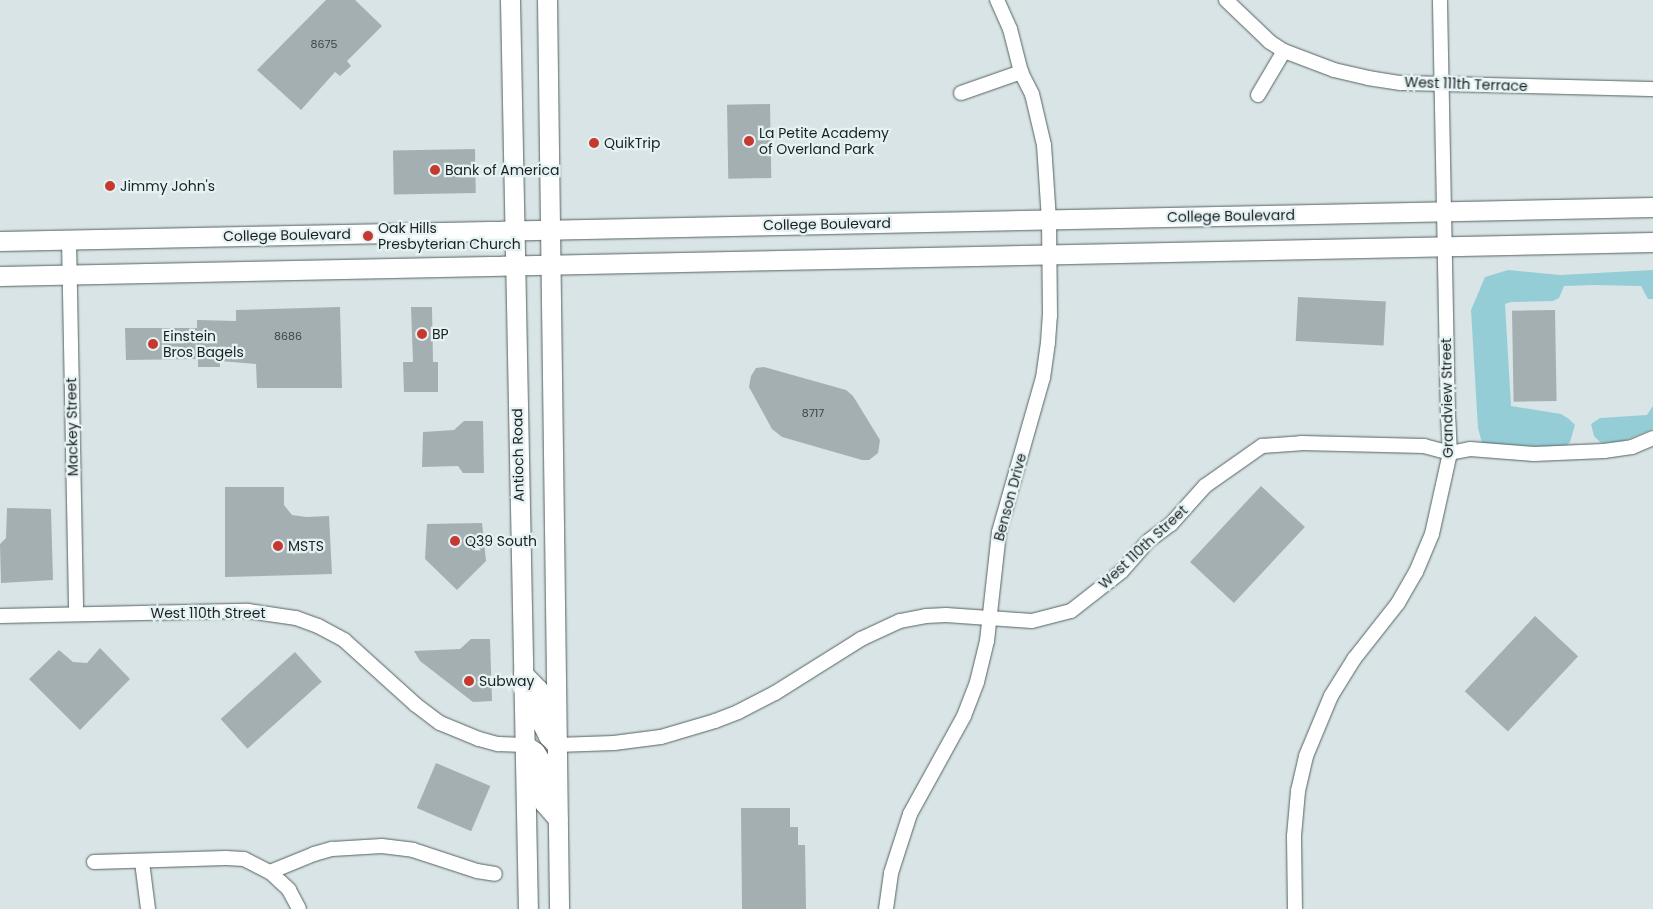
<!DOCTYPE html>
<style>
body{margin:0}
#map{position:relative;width:1653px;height:909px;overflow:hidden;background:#d8e4e6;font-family:Poppins,sans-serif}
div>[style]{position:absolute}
.green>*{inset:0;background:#95cdd6}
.building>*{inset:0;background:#a4afb1;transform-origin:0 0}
.roads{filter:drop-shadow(0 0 1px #566162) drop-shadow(0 0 1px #566162)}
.street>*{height:14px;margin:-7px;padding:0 7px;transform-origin:7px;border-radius:7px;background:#fff}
.secondary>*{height:19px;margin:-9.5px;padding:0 9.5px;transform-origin:9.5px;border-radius:9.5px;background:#fff}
.dots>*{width:14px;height:14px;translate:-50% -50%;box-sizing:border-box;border:2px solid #e5f2f4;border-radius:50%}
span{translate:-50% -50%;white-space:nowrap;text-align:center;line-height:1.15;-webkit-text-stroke:4.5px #e5f2f4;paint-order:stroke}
.number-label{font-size:11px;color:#3e4445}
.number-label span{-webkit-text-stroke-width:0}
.street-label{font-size:14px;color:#1c2021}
.poi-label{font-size:14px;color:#1c2021}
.left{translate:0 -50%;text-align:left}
</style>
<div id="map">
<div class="green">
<i style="clip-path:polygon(1508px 270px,1560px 275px,1653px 270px,1653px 299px,1648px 299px,1641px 286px,1593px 285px,1564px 286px,1559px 298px,1553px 301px,1511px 302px,1505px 304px,1511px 406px,1561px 414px,1569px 419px,1575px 425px,1570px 442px,1564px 448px,1482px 443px,1478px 428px,1471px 310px,1485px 277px)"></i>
<i style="clip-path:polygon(1653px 406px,1653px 429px,1621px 442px,1601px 443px,1594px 436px,1591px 424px,1600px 418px,1647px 415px)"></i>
</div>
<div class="building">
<i style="clip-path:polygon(326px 0,355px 0,382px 26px,347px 61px,351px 66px,340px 76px,335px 72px,301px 110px,257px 70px)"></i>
<i style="left:770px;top:104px;width:74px;height:43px;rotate:89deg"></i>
<i style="left:475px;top:149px;width:44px;height:82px;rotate:89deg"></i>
<i style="left:1298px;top:297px;width:88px;height:44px;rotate:3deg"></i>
<i style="clip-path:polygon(340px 307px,342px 388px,257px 388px,256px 364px,220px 361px,220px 367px,198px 367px,198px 359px,126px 360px,125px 328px,197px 328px,197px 320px,236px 321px,236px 310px)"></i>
<i style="clip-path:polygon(411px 307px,432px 307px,433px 362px,438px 362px,438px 392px,404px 392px,403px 362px,413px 362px)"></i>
<i style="left:1555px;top:310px;width:91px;height:43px;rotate:89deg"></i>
<i style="clip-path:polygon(764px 367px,846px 390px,853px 396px,880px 440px,878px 453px,869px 460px,862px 460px,782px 437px,772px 429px,749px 387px,751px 376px,756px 368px)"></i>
<i style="clip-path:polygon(464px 421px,483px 421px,484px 473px,463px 473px,458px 466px,422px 467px,423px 432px,454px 430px)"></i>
<i style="left:1261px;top:486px;width:60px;height:104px;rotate:43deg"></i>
<i style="clip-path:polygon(225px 487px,284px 487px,284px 505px,292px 515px,306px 517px,329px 516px,332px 574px,225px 577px)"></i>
<i style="clip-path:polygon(7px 508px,51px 509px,53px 580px,1px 583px,0 544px,6px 538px)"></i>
<i style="clip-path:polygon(482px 523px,486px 561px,457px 590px,425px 559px,427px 524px)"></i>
<i style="left:1535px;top:616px;width:59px;height:103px;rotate:43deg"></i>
<i style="clip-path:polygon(471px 639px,490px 639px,492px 701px,473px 702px,420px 661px,414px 651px,460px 649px)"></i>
<i style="clip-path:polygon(100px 648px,130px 679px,80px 730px,29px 679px,59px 650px,73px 662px,87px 663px)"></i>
<i style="left:295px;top:652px;width:40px;height:100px;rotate:48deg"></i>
<i style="left:436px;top:763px;width:59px;height:49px;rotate:23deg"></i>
<i style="clip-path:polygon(741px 808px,790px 808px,790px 827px,798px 827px,798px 845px,805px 845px,806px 909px,742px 909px)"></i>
</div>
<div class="roads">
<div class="street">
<i style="left:1226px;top:0;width:61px;rotate:43.7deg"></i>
<i style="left:1270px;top:42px;width:17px;rotate:33deg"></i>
<i style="left:1284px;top:51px;width:53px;rotate:20.8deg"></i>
<i style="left:1334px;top:70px;width:35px;rotate:13deg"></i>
<i style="left:1368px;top:78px;width:33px;rotate:9deg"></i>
<i style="left:1401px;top:83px;width:252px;rotate:1.4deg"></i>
<i style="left:961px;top:93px;width:64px;rotate:-19.3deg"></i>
<i style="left:1258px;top:95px;width:51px;rotate:-59.4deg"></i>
<i style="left:69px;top:240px;width:374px;rotate:88.9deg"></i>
<i style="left:0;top:616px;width:248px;rotate:-1.2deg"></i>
<i style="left:248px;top:611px;width:49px;rotate:8.3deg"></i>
<i style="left:296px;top:618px;width:23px;rotate:20deg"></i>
<i style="left:318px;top:626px;width:30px;rotate:28deg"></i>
<i style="left:344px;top:640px;width:97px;rotate:42.1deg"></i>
<i style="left:416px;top:705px;width:30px;rotate:37deg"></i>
<i style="left:440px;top:723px;width:42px;rotate:22.3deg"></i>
<i style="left:479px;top:739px;width:20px;rotate:15deg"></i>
<i style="left:498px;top:744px;width:27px;rotate:2deg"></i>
<i style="left:557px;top:745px;width:57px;rotate:-2deg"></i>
<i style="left:614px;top:743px;width:47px;rotate:-7.3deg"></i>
<i style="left:661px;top:737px;width:56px;rotate:-16.5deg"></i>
<i style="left:715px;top:721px;width:25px;rotate:-21deg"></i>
<i style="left:738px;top:712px;width:42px;rotate:-27.2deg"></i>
<i style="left:775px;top:693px;width:102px;rotate:-32.1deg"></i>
<i style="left:861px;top:639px;width:43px;rotate:-24.8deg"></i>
<i style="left:900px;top:621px;width:26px;rotate:-11deg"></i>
<i style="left:926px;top:616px;width:20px;rotate:-3deg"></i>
<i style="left:946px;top:615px;width:86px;rotate:4deg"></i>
<i style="left:1032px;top:621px;width:40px;rotate:-14.4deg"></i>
<i style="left:1071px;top:611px;width:65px;rotate:-38.1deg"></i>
<i style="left:1122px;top:571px;width:38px;rotate:-49deg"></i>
<i style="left:1147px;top:542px;width:30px;rotate:-37deg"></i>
<i style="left:1171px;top:524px;width:51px;rotate:-48.2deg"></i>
<i style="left:1205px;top:486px;width:70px;rotate:-35.1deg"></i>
<i style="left:1262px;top:446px;width:39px;rotate:-4deg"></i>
<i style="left:1301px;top:443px;width:123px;rotate:1.4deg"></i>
<i style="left:1424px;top:446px;width:27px;rotate:15deg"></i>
<i style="left:1450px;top:453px;width:20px;rotate:-11deg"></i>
<i style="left:1470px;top:449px;width:64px;rotate:4.5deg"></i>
<i style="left:1534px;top:454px;width:70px;rotate:-2.5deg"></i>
<i style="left:1604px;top:451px;width:28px;rotate:-8deg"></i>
<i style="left:1632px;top:447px;width:23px;rotate:-23deg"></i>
<i style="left:94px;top:862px;width:132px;rotate:-1.7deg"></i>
<i style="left:226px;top:858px;width:18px;rotate:3deg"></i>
<i style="left:244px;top:859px;width:29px;rotate:27deg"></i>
<i style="left:270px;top:872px;width:48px;rotate:-22.2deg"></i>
<i style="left:314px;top:854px;width:19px;rotate:-16deg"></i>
<i style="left:332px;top:849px;width:50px;rotate:-3.4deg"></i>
<i style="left:382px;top:846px;width:31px;rotate:7deg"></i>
<i style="left:413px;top:850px;width:67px;rotate:18.2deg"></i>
<i style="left:477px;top:871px;width:18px;rotate:9deg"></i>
<i style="left:142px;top:862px;width:47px;rotate:82.7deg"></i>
<i style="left:270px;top:872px;width:26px;rotate:43deg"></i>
<i style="left:289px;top:890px;width:21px;rotate:62deg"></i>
<i style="left:886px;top:909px;width:36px;rotate:-82deg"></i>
<i style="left:891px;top:873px;width:62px;rotate:-72.1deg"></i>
<i style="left:910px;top:814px;width:112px;rotate:-61.1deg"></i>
<i style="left:964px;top:716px;width:36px;rotate:-69deg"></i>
<i style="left:977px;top:682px;width:42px;rotate:-76.3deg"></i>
<i style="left:987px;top:641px;width:110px;rotate:-83.7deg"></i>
<i style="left:999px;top:532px;width:160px;rotate:-74.1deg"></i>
<i style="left:1043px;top:378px;width:36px;rotate:-82deg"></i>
<i style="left:1048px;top:342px;width:26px;rotate:-86deg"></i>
<i style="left:1050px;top:316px;width:96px;rotate:-90.6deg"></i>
<i style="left:1049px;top:220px;width:75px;rotate:-93.8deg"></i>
<i style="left:1044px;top:145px;width:52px;rotate:-103.2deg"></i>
<i style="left:1032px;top:94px;width:25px;rotate:-117deg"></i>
<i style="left:1021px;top:72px;width:44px;rotate:-104.3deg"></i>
<i style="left:1010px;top:29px;width:32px;rotate:-114deg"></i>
<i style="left:1295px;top:909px;width:73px;rotate:-90.8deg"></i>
<i style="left:1294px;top:836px;width:45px;rotate:-84.9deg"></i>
<i style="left:1298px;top:791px;width:36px;rotate:-77deg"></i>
<i style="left:1306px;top:756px;width:65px;rotate:-67.4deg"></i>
<i style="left:1331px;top:696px;width:44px;rotate:-58.1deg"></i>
<i style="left:1354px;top:659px;width:71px;rotate:-51.8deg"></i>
<i style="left:1398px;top:603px;width:36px;rotate:-60deg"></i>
<i style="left:1416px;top:572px;width:41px;rotate:-67.2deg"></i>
<i style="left:1432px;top:534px;width:83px;rotate:-77.5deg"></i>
<i style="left:1450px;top:453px;width:34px;rotate:-93deg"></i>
<i style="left:1448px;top:419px;width:419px;rotate:-91.1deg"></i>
</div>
<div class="secondary">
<i style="left:510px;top:0;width:909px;rotate:88.87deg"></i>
<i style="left:547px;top:0;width:909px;rotate:89.24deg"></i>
<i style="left:0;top:241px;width:1653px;rotate:-1.18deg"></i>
<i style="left:0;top:276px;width:1653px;rotate:-1.18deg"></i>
<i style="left:523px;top:674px;width:21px;rotate:45deg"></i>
<i style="left:538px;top:689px;width:33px;rotate:85deg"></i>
<i style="left:541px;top:722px;width:16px;rotate:63deg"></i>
<i style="left:548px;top:736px;width:13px;rotate:45deg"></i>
<i style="left:525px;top:745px;width:12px;rotate:35deg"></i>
<i style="left:535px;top:752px;width:9px;rotate:58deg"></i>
<i style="left:540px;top:760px;width:43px;rotate:84.7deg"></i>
<i style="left:544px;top:803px;width:21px;rotate:49deg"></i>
</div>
</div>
<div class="dots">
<i style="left:749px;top:141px;background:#c63931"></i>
<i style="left:594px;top:143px;background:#c63931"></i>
<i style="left:435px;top:170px;background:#c63931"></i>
<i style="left:110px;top:186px;background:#c63931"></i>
<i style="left:368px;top:236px;background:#c63931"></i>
<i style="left:422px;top:334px;background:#c63931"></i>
<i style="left:153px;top:344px;background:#c63931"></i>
<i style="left:455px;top:541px;background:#c63931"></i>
<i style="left:278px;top:546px;background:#c63931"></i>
<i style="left:469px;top:681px;background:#c63931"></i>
</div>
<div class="number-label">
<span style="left:324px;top:44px">8675</span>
<span style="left:288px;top:336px">8686</span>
<span style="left:813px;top:413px">8717</span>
</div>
<div class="street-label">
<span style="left:1466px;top:84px;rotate:2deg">West 111th Terrace</span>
<span style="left:1231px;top:216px;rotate:-1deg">College Boulevard</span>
<span style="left:827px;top:224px;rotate:-1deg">College Boulevard</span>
<span style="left:287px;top:235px;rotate:-1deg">College Boulevard</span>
<span style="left:1447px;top:398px;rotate:-91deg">Grandview Street</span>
<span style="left:72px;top:427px;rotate:-91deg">Mackey Street</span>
<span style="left:518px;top:455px;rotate:-91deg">Antioch Road</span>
<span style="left:1010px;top:497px;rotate:-75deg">Benson Drive</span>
<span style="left:1143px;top:547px;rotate:-43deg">West 110th Street</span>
<span style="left:208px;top:613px">West 110th Street</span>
</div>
<div class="poi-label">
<span class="left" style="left:759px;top:141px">La Petite Academy<br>of Overland Park</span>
<span class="left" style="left:604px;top:143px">QuikTrip</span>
<span class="left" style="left:445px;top:170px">Bank of America</span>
<span class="left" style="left:120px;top:186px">Jimmy John's</span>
<span class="left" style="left:378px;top:236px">Oak Hills<br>Presbyterian Church</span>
<span class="left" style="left:432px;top:334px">BP</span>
<span class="left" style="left:163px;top:344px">Einstein<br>Bros Bagels</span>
<span class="left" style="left:465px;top:541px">Q39 South</span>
<span class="left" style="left:288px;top:546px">MSTS</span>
<span class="left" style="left:479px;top:681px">Subway</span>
</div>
</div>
